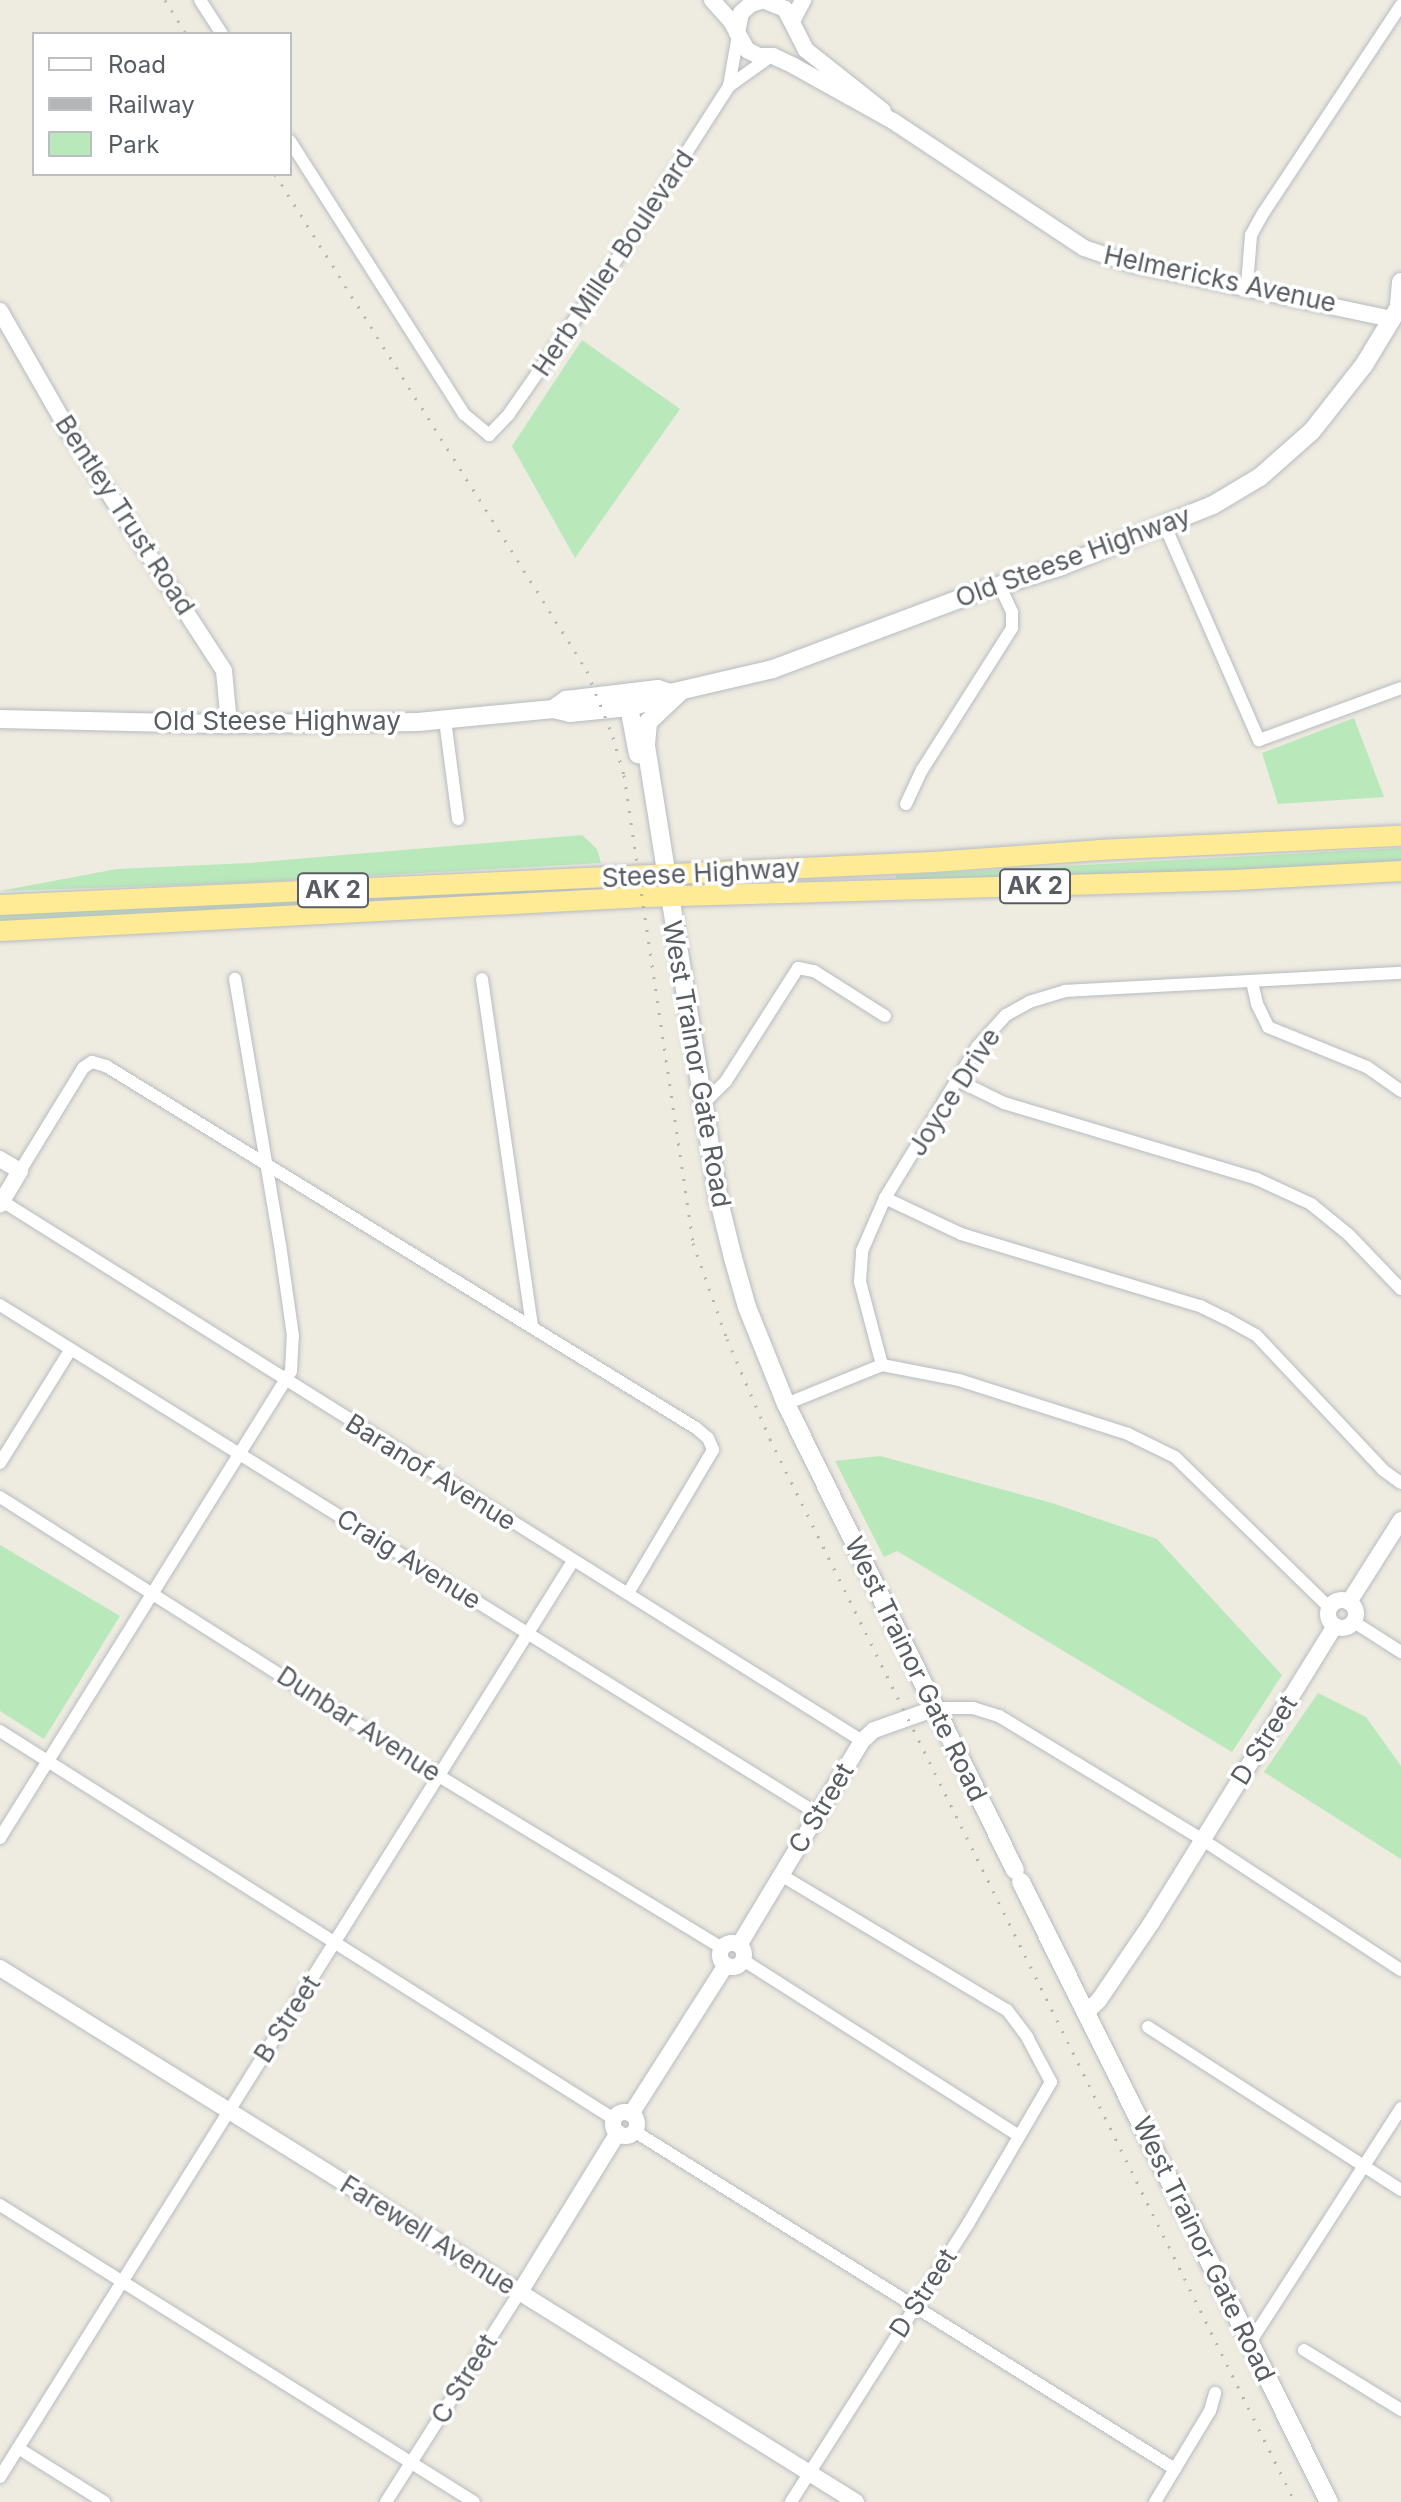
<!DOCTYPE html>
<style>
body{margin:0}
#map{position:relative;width:1401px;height:2502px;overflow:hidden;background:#eeebe0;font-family:Inter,sans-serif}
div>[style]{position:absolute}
.green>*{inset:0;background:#b9e8bb}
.roads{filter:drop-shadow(0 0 2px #b8bbc1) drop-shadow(0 0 2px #b8bbc1)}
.minor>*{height:12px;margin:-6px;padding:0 6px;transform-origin:6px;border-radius:6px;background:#fff}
.tertiary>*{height:16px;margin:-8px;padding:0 8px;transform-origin:8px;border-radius:8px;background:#fff}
.tertiary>.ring{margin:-8px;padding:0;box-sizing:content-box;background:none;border:16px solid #fff;border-radius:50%}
.secondary>*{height:18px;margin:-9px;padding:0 9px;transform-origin:9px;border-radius:9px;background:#fff}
.trunk>*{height:20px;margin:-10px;padding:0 10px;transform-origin:10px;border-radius:10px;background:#ffeb95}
.rail>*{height:3px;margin-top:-1.5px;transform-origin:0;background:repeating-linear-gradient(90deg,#b4b5b6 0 2px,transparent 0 12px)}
span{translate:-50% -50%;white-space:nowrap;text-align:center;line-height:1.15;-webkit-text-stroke:7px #fff;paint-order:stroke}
.shield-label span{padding:2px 6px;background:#fff;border:2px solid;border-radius:6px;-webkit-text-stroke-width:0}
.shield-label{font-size:24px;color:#595d63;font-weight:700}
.street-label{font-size:26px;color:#595d63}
.legend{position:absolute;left:32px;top:32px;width:260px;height:144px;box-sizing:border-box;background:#fff;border:2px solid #bdbec1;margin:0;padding:10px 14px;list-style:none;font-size:24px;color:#595d63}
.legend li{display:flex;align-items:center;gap:16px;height:40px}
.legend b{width:40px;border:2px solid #bdbec1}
</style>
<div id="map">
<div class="green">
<i style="clip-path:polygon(582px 340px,680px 409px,575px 558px,512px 446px)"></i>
<i style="clip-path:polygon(1354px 718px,1384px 797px,1278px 804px,1262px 753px)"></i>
<i style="clip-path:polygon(582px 835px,597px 849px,601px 863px,241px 883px,0 891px,117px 869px,249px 863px)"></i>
<i style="clip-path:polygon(1401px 848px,1401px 862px,1300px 868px,942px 879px,896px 879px,896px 875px)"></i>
<i style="clip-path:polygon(537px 889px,538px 893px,0 923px,0 915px,17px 913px)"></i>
<i style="clip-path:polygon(880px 1456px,1052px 1503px,1157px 1539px,1282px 1675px,1232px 1752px,897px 1551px,884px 1557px,835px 1461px)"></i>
<i style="clip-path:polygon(0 1545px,120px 1616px,44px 1739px,0 1711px)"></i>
<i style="clip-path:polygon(1318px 1693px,1366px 1717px,1401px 1766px,1401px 1859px,1264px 1772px)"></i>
</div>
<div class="roads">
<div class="minor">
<i style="left:200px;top:0;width:40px;rotate:57.1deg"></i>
<i style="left:729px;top:86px;width:52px;rotate:-80deg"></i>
<i style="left:290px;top:141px;width:324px;rotate:57.5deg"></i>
<i style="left:464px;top:414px;width:33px;rotate:40deg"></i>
<i style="left:489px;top:435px;width:29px;rotate:-46deg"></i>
<i style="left:509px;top:414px;width:223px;rotate:-55.2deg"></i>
<i style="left:636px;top:231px;width:172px;rotate:-57.3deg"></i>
<i style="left:729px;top:86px;width:52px;rotate:-35.5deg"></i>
<i style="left:1247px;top:285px;width:50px;rotate:-85.4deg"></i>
<i style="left:1251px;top:235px;width:26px;rotate:-61deg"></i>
<i style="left:1264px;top:212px;width:248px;rotate:-56.5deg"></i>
<i style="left:1165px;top:526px;width:234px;rotate:66.3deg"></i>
<i style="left:1259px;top:740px;width:151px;rotate:-20.1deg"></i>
<i style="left:445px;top:720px;width:100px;rotate:82.5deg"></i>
<i style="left:906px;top:804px;width:38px;rotate:-65deg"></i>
<i style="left:922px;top:770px;width:168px;rotate:-57.6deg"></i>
<i style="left:1012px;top:628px;width:16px;rotate:-90deg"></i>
<i style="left:1012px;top:612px;width:29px;rotate:-115deg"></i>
<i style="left:482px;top:979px;width:351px;rotate:81.8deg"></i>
<i style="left:1252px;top:982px;width:23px;rotate:77deg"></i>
<i style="left:1257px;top:1004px;width:25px;rotate:64deg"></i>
<i style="left:1268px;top:1027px;width:107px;rotate:22deg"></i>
<i style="left:1367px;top:1067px;width:42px;rotate:35.2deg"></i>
<i style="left:957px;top:1080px;width:52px;rotate:26.1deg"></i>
<i style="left:1004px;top:1103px;width:264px;rotate:16.7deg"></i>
<i style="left:1257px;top:1179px;width:60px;rotate:24.8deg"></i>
<i style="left:1311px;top:1204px;width:49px;rotate:39.2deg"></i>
<i style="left:1349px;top:1235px;width:75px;rotate:46.1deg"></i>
<i style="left:703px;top:1104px;width:33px;rotate:-45deg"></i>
<i style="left:726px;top:1081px;width:134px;rotate:-57.5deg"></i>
<i style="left:798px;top:968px;width:16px;rotate:11deg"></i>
<i style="left:814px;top:971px;width:84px;rotate:32.4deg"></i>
<i style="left:20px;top:1171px;width:121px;rotate:-58.5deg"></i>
<i style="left:83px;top:1068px;width:11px;rotate:-34deg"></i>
<i style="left:92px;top:1062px;width:15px;rotate:16deg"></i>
<i style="left:106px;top:1066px;width:692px;rotate:31.53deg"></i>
<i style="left:696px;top:1428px;width:16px;rotate:40deg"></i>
<i style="left:708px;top:1438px;width:13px;rotate:67deg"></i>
<i style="left:713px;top:1450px;width:166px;rotate:120.7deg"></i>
<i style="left:885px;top:1198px;width:84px;rotate:25.3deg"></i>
<i style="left:961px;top:1234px;width:250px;rotate:16.8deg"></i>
<i style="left:1200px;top:1306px;width:28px;rotate:26deg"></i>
<i style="left:1225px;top:1318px;width:35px;rotate:29deg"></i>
<i style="left:1256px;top:1335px;width:185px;rotate:46.7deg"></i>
<i style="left:1383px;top:1470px;width:22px;rotate:36deg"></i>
<i style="left:2px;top:1201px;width:1015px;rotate:32.12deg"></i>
<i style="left:0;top:1305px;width:963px;rotate:31.89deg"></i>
<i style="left:882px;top:1365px;width:86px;rotate:-104.8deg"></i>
<i style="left:860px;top:1282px;width:31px;rotate:-86deg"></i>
<i style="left:862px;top:1251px;width:58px;rotate:-66.5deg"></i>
<i style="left:885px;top:1198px;width:177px;rotate:-58.6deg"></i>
<i style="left:977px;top:1047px;width:43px;rotate:-47.8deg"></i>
<i style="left:1006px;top:1015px;width:26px;rotate:-29deg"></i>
<i style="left:1029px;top:1002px;width:38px;rotate:-17deg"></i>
<i style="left:1065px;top:991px;width:336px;rotate:-3.1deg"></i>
<i style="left:786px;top:1404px;width:104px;rotate:-22.1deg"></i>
<i style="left:882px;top:1365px;width:78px;rotate:11deg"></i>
<i style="left:959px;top:1380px;width:177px;rotate:17.7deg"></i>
<i style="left:1128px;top:1434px;width:52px;rotate:26.1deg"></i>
<i style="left:1175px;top:1457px;width:216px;rotate:44.3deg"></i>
<i style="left:0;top:1463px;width:134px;rotate:-58.1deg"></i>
<i style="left:0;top:1497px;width:520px;rotate:32.44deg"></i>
<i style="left:439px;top:1776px;width:331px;rotate:31.3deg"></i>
<i style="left:1354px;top:1622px;width:56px;rotate:32.6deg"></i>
<i style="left:936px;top:1708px;width:37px"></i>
<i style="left:973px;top:1708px;width:27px;rotate:17deg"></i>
<i style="left:999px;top:1716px;width:239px;rotate:31.3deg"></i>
<i style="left:1203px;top:1840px;width:237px;rotate:33.3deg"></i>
<i style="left:0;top:1731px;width:726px;rotate:32.29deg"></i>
<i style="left:0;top:1838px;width:550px;rotate:-58.07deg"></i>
<i style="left:291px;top:1371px;width:35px;rotate:-87deg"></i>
<i style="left:293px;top:1336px;width:92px;rotate:-98.1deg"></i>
<i style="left:280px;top:1245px;width:270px;rotate:-99.6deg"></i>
<i style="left:781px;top:1875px;width:263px;rotate:30.9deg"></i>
<i style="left:1007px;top:2010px;width:34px;rotate:53deg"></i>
<i style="left:1027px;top:2037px;width:51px;rotate:61.9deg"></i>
<i style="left:1051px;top:2082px;width:164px;rotate:120.3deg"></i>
<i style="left:968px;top:2224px;width:330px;rotate:122.5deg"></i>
<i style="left:743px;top:1960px;width:327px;rotate:32.5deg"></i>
<i style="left:1148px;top:2027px;width:301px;rotate:32.8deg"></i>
<i style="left:634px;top:2131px;width:638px;rotate:32deg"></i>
<i style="left:0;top:2205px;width:559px;rotate:32.07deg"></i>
<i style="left:1251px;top:2341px;width:277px;rotate:-57.2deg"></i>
<i style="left:1304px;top:2350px;width:114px;rotate:31.7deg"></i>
<i style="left:18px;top:2448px;width:102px;rotate:32.1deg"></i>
<i style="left:0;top:2477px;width:1080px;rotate:-57.97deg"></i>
<i style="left:386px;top:2502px;width:249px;rotate:-57.5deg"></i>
<i style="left:1155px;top:2502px;width:106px;rotate:-58.9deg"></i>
<i style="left:1210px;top:2411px;width:19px;rotate:-74deg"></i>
</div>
<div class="tertiary">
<i style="left:712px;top:0;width:28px;rotate:48deg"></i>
<i style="left:731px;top:21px;width:33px;rotate:61deg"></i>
<i style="left:747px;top:50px;width:13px;rotate:27deg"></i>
<i style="left:759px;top:56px;width:14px"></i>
<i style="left:773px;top:56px;width:23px;rotate:25deg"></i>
<i style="left:794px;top:66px;width:113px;rotate:29.1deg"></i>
<i style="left:893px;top:121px;width:229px;rotate:33.6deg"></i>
<i style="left:1084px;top:248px;width:50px;rotate:18.8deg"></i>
<i style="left:1131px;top:264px;width:267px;rotate:11.9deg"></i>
<i style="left:763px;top:0;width:24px;rotate:22deg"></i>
<i style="left:785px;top:9px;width:46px;rotate:62.9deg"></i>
<i style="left:806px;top:50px;width:98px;rotate:38.4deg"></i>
<i style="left:792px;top:21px;width:24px;rotate:-62deg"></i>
<i style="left:737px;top:33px;width:20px;rotate:-79deg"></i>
<i style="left:741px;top:13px;width:13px;rotate:-42deg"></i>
<i style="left:751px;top:4px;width:14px;rotate:-17deg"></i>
<i style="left:0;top:311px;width:143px;rotate:60.2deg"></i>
<i style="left:71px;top:435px;width:281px;rotate:57deg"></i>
<i style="left:224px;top:671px;width:53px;rotate:84.6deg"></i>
<i style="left:0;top:1159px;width:23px;rotate:31deg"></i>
<i style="left:20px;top:1171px;width:39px;rotate:121deg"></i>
<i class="ring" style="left:1328px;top:1600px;width:12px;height:12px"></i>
<i style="left:1349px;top:1602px;width:97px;rotate:-57.6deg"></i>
<i class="ring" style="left:720px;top:1943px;width:8px;height:8px"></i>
<i style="left:739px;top:1945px;width:238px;rotate:-58.9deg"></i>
<i style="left:862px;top:1741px;width:16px;rotate:-43deg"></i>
<i style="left:874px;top:1730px;width:66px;rotate:-19.5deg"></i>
<i style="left:0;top:1968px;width:1009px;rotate:31.96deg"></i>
<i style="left:1086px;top:2013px;width:18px;rotate:-45deg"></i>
<i style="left:1099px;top:2000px;width:94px;rotate:-55.8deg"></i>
<i style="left:1152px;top:1922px;width:348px;rotate:-58.3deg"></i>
<i class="ring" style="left:613px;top:2112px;width:8px;height:8px"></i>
<i style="left:631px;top:2114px;width:177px;rotate:-57.5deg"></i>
<i style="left:520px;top:2292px;width:187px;rotate:-58.4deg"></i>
</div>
<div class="secondary">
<i style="left:1399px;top:305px;width:23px;rotate:-85deg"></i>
<i style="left:680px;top:692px;width:44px;rotate:136.8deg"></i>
<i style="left:648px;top:722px;width:24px;rotate:95deg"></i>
<i style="left:646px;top:746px;width:457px;rotate:80.9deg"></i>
<i style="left:718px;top:1197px;width:63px;rotate:76.2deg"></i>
<i style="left:733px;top:1258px;width:51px;rotate:74.1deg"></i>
<i style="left:747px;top:1307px;width:105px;rotate:68.1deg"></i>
<i style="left:786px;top:1404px;width:519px;rotate:63.83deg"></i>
<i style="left:629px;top:707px;width:48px;rotate:79.2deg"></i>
<i style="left:553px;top:709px;width:16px;rotate:-35deg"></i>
<i style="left:566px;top:700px;width:93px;rotate:-6.8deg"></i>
<i style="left:658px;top:689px;width:13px;rotate:18deg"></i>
<i style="left:670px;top:693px;width:106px;rotate:-13.1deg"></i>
<i style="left:773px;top:669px;width:216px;rotate:-20.6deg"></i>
<i style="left:975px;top:593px;width:91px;rotate:-17.2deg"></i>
<i style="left:1062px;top:566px;width:163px;rotate:-22deg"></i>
<i style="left:1213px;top:505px;width:55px;rotate:-30.8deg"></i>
<i style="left:1260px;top:477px;width:69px;rotate:-41.5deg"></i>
<i style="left:1312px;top:431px;width:84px;rotate:-51.8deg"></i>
<i style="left:1364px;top:365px;width:71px;rotate:-58.8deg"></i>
<i style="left:0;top:719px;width:229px;rotate:1.3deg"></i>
<i style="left:229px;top:724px;width:189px;rotate:-0.6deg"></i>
<i style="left:418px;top:722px;width:136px;rotate:-5.5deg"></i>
<i style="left:553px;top:709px;width:17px;rotate:13deg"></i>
<i style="left:570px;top:713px;width:59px;rotate:-5.8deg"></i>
<i style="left:629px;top:707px;width:38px;rotate:-15deg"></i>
<i style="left:1021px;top:1882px;width:692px;rotate:63.58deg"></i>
</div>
<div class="trunk">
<i style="left:0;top:905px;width:934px;rotate:-2.64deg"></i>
<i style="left:933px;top:862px;width:166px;rotate:-4.1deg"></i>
<i style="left:1099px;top:850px;width:302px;rotate:-2.7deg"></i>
<i style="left:0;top:931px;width:645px;rotate:-3.02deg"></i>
<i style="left:644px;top:897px;width:592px;rotate:-1.64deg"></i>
<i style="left:1236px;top:880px;width:165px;rotate:-3.1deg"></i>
</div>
</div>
<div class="rail">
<i style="left:165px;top:0;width:40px;rotate:58deg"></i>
<i style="left:275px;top:174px;width:587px;rotate:57.88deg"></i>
<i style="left:587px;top:671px;width:71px;rotate:68.5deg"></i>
<i style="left:613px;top:737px;width:40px;rotate:74deg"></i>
<i style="left:624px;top:775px;width:473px;rotate:81.6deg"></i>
<i style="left:693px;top:1243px;width:102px;rotate:70.5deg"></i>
<i style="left:727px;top:1339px;width:109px;rotate:66.7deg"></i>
<i style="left:770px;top:1439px;width:1186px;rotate:63.72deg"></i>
</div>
<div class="shield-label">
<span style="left:1035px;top:886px">AK 2</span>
<span style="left:333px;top:890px">AK 2</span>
</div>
<div class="street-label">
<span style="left:613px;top:263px;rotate:-56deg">Herb Miller Boulevard</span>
<span style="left:1220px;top:279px;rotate:12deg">Helmericks Avenue</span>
<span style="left:125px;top:515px;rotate:57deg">Bentley Trust Road</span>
<span style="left:1073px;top:557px;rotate:-20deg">Old Steese Highway</span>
<span style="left:277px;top:721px">Old Steese Highway</span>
<span style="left:701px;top:873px;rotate:-3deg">Steese Highway</span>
<span style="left:697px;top:1064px;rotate:80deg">West Trainor Gate Road</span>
<span style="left:954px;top:1092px;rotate:-57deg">Joyce Drive</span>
<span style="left:431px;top:1472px;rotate:32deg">Baranof Avenue</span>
<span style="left:409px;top:1559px;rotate:32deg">Craig Avenue</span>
<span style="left:916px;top:1669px;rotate:64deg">West Trainor Gate Road</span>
<span style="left:359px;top:1724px;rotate:33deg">Dunbar Avenue</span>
<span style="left:1264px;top:1740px;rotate:-58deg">D Street</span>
<span style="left:821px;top:1808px;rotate:-59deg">C Street</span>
<span style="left:287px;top:2019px;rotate:-57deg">B Street</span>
<span style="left:428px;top:2235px;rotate:32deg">Farewell Avenue</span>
<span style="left:1204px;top:2249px;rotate:64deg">West Trainor Gate Road</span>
<span style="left:923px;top:2293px;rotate:-57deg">D Street</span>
<span style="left:464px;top:2379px;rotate:-58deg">C Street</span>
</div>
<ul class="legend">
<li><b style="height:10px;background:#fff"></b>Road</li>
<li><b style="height:10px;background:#b4b5b6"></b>Railway</li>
<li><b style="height:22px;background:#b9e8bb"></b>Park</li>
</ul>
</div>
